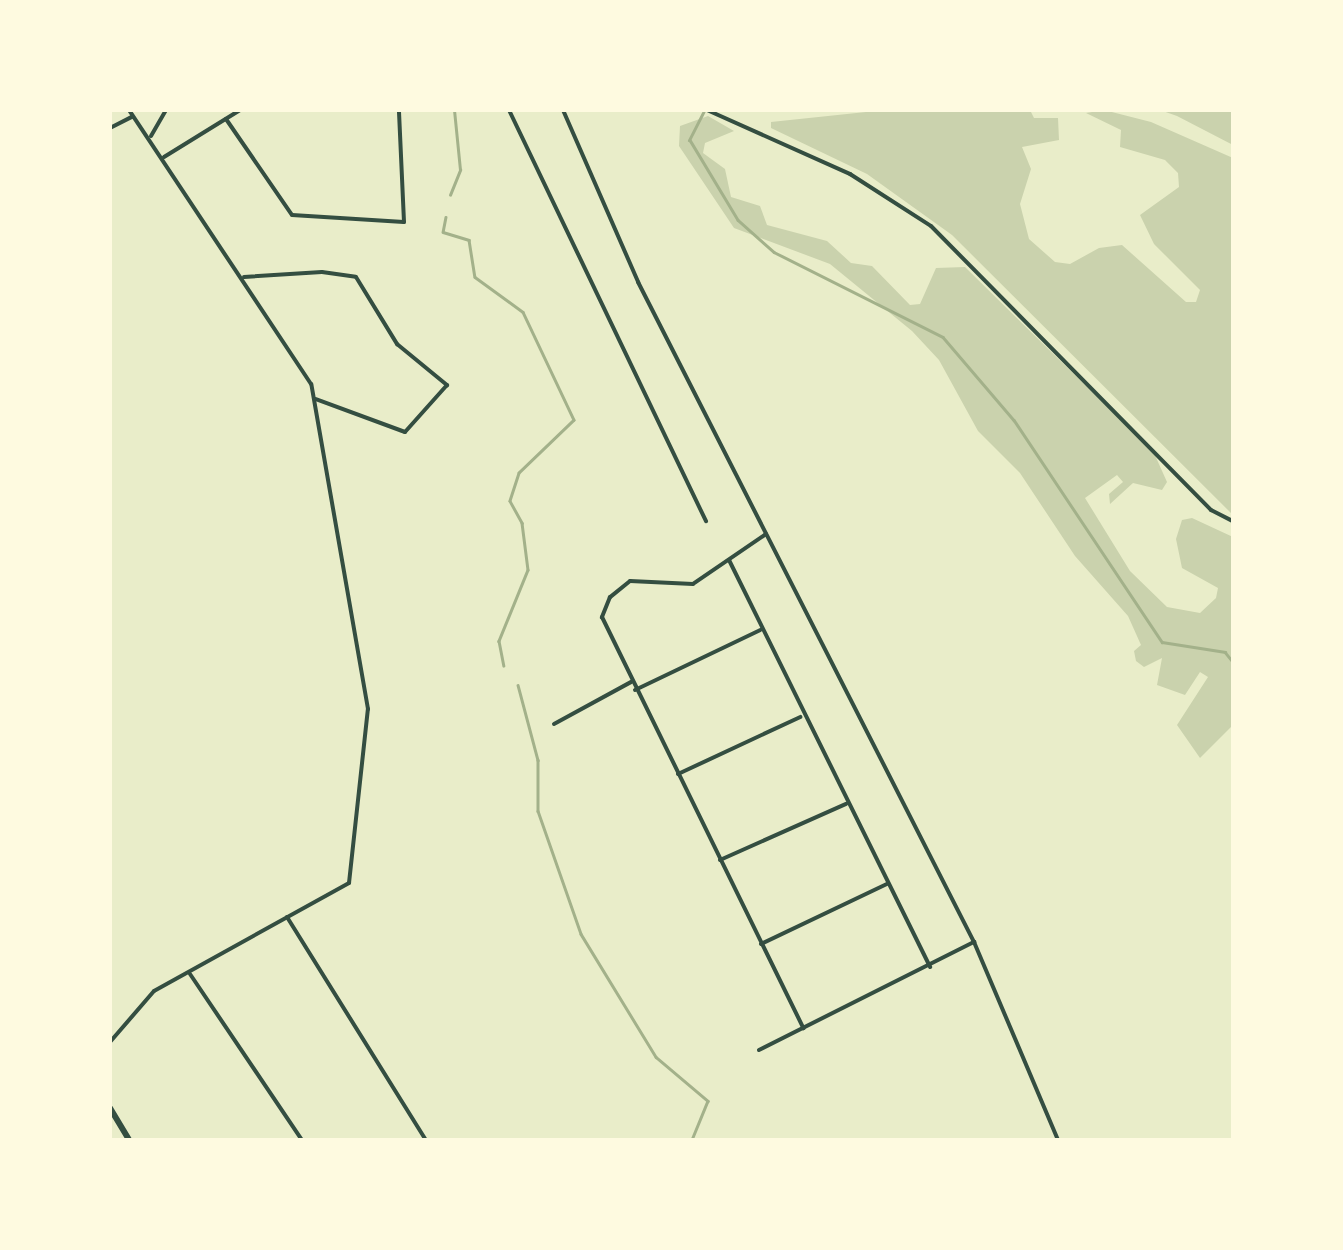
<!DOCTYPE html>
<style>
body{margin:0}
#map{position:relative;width:1343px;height:1250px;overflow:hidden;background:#e9edc9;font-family:Rubik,sans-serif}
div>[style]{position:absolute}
.green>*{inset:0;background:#cad2ad}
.stream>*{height:2.5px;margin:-1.25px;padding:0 1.25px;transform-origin:1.25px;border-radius:1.25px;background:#a3b18a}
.minor>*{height:4px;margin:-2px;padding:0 2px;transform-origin:2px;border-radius:2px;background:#344e41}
.primary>*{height:6px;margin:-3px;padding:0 3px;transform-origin:3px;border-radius:3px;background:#344e41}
span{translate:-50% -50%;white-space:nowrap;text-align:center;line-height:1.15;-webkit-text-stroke:10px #fefae0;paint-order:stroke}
.frame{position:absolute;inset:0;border:112px solid #fefae0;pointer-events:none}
</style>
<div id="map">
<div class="green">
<i style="clip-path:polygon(885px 110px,1030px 110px,1034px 118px,1058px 118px,1059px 140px,1022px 147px,1031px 169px,1020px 204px,1029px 239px,1055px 262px,1070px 264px,1099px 248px,1122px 245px,1186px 302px,1196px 302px,1200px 290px,1154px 244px,1140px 215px,1179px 187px,1178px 173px,1165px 160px,1120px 147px,1121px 130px,1086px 113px,1104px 110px,1151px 122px,1233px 158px,1233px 515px,952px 235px,867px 174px,771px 128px,771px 122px)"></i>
<i style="clip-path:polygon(1160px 110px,1233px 110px,1233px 145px,1177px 116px)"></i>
<i style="clip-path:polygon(708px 116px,734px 131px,705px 143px,703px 153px,725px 169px,731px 197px,760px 206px,767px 225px,827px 241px,851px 263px,872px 266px,910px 305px,920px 304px,936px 268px,965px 267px,1154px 453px,1167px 482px,1162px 490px,1133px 483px,1110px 504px,1109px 494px,1123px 482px,1117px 475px,1085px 498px,1130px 571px,1167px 607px,1200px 613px,1216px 598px,1218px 588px,1182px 568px,1176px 539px,1182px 520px,1192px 518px,1233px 537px,1233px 725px,1200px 758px,1177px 725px,1208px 677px,1200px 672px,1185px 695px,1157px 685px,1162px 658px,1144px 667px,1136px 661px,1134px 651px,1141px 645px,1128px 616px,1075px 556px,1020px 473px,978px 431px,939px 360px,912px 331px,830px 264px,734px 228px,679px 146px,680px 126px)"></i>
</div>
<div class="stream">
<i style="left:705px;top:110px;width:34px;rotate:117deg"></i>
<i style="left:690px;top:140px;width:93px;rotate:59deg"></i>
<i style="left:738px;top:220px;width:48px;rotate:41.6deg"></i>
<i style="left:774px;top:252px;width:189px;rotate:26.7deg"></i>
<i style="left:943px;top:337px;width:109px;rotate:49.5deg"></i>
<i style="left:1014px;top:420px;width:267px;rotate:56.3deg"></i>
<i style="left:1162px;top:642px;width:64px;rotate:9deg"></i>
<i style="left:1225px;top:652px;width:13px;rotate:51deg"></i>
<i style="left:450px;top:195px;width:27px;rotate:-68deg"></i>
<i style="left:460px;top:170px;width:60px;rotate:-95.7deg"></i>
<i style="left:446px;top:217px;width:15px;rotate:101deg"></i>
<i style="left:443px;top:232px;width:27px;rotate:17deg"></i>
<i style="left:469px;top:240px;width:37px;rotate:81deg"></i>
<i style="left:475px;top:277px;width:59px;rotate:36.1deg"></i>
<i style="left:523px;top:312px;width:119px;rotate:64.7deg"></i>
<i style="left:574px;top:420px;width:76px;rotate:136.1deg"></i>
<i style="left:519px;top:473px;width:29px;rotate:108deg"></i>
<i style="left:510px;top:501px;width:25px;rotate:61deg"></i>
<i style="left:522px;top:523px;width:47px;rotate:82.7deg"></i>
<i style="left:528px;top:570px;width:77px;rotate:112.2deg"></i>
<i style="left:499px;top:641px;width:25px;rotate:79deg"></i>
<i style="left:518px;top:685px;width:78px;rotate:75.1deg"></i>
<i style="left:538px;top:760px;width:51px;rotate:90deg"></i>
<i style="left:538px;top:811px;width:130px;rotate:70.7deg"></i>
<i style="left:581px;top:934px;width:144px;rotate:58.6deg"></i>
<i style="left:656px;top:1057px;width:68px;rotate:40.2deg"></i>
<i style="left:708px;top:1101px;width:42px;rotate:112.3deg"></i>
</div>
<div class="minor">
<i style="left:509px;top:110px;width:456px;rotate:64.4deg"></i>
<i style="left:563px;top:110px;width:188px;rotate:66.4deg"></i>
<i style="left:638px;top:282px;width:741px;rotate:63.02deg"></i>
<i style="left:974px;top:942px;width:215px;rotate:67deg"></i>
<i style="left:707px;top:110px;width:157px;rotate:24.1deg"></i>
<i style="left:850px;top:174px;width:96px;rotate:32.7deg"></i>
<i style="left:931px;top:226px;width:399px;rotate:45.4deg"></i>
<i style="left:1211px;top:510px;width:25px;rotate:27deg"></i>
<i style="left:226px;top:119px;width:116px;rotate:55.5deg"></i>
<i style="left:292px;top:215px;width:112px;rotate:3.6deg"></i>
<i style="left:404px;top:222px;width:112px;rotate:-92.6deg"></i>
<i style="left:110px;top:128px;width:25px;rotate:-27deg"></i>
<i style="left:151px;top:136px;width:30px;rotate:-60deg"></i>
<i style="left:164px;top:157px;width:89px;rotate:-31.7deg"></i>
<i style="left:244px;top:277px;width:78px;rotate:-3.7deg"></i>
<i style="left:322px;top:272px;width:34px;rotate:8deg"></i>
<i style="left:356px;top:277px;width:79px;rotate:58.5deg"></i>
<i style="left:397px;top:344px;width:65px;rotate:39.4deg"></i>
<i style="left:447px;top:385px;width:63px;rotate:131.8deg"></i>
<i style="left:405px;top:432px;width:95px;rotate:-159.7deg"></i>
<i style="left:766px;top:534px;width:88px;rotate:145.6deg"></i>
<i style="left:693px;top:584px;width:63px;rotate:-177.3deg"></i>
<i style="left:630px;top:581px;width:26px;rotate:141deg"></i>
<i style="left:610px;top:597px;width:22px;rotate:112deg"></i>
<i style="left:602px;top:617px;width:458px;rotate:63.9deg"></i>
<i style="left:729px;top:560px;width:454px;rotate:63.7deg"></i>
<i style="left:635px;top:690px;width:139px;rotate:-25.6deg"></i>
<i style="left:554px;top:724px;width:88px;rotate:-28.6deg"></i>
<i style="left:678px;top:774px;width:135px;rotate:-25deg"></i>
<i style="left:720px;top:860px;width:138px;rotate:-24deg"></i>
<i style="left:287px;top:917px;width:263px;rotate:58.1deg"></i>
<i style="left:761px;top:944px;width:140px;rotate:-25.5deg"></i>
<i style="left:190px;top:974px;width:200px;rotate:56deg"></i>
<i style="left:110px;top:1042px;width:67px;rotate:-49.2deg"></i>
<i style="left:154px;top:991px;width:223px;rotate:-29deg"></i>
<i style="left:349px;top:883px;width:175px;rotate:-83.8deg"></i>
<i style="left:368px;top:709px;width:330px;rotate:-99.9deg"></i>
<i style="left:311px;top:384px;width:329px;rotate:-123.6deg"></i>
<i style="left:759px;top:1050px;width:241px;rotate:-26.7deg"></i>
</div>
<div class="primary">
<i style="left:110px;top:1108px;width:37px;rotate:59deg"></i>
</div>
<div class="frame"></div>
</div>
